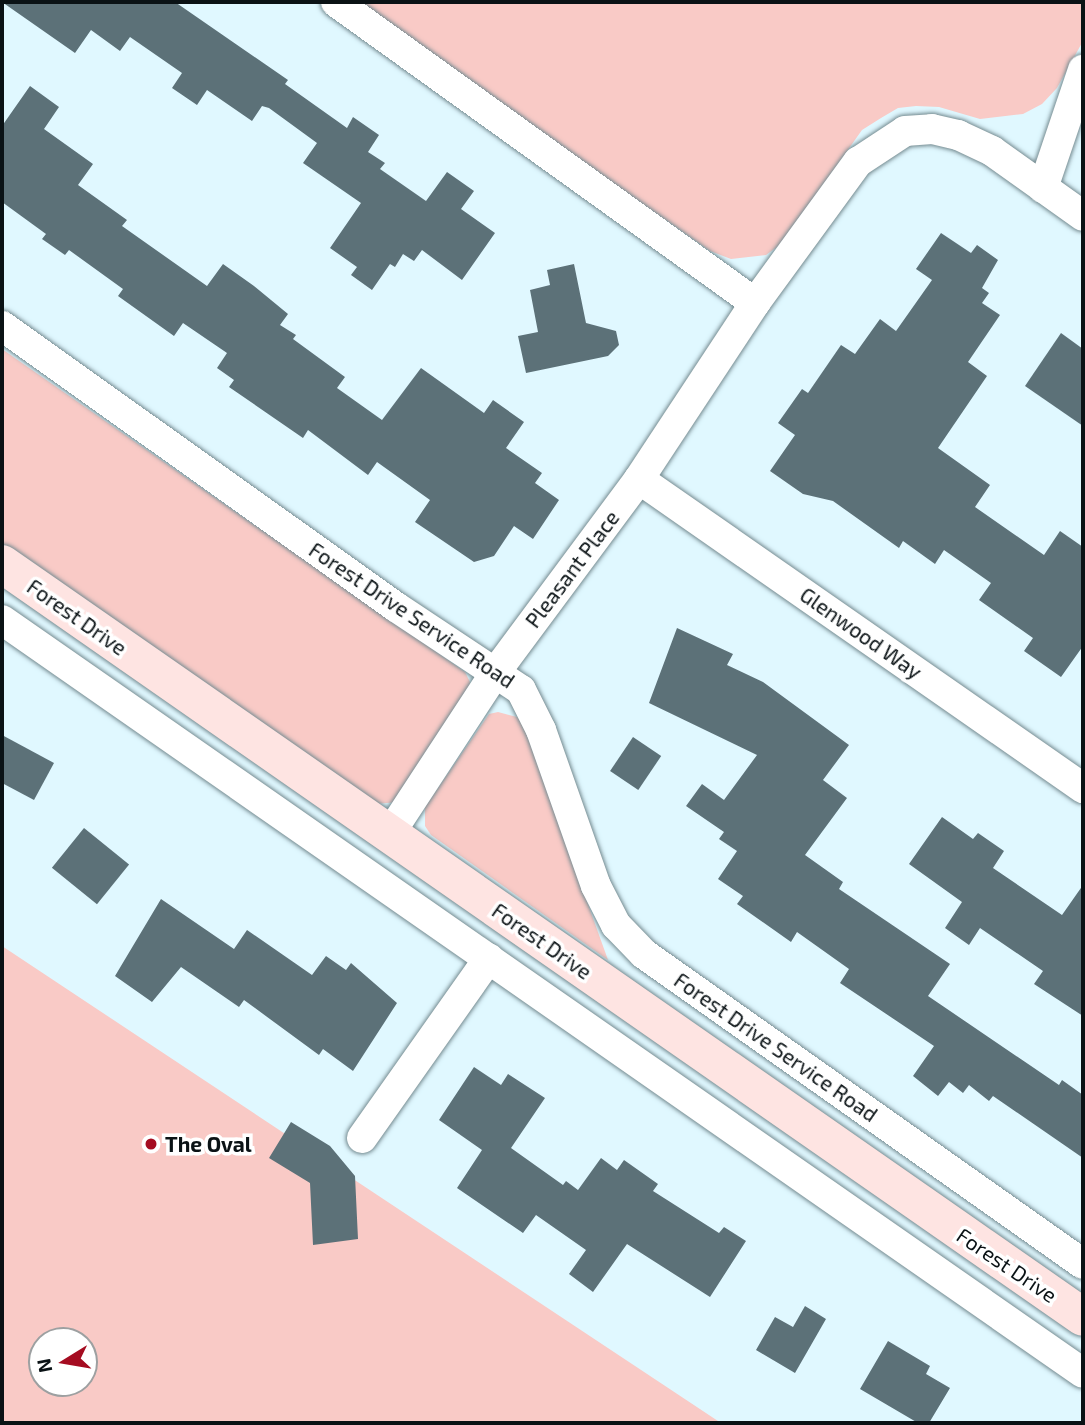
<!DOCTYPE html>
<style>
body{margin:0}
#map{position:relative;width:1085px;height:1425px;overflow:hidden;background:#e0f8ff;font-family:"Exo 2",sans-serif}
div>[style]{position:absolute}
.green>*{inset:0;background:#f9cac6}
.building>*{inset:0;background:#5c7178;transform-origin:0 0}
.roads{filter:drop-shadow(0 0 2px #758b91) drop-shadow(0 0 2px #758b91)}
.street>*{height:30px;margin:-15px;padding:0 15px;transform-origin:15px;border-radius:15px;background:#fff}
.secondary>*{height:38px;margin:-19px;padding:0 19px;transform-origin:19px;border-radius:19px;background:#fee4e2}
.dots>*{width:19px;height:19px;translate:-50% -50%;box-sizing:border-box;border:4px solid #fff;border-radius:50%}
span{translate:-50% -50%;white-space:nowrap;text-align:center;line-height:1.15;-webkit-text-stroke:7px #fff;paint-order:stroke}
.street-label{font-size:21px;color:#0a1215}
.poi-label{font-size:21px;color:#0a1215;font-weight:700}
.left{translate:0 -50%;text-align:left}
.frame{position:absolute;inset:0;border:4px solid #0a1215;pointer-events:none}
.north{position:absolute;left:28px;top:1327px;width:70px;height:70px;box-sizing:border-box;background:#fff;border:2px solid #9da0a1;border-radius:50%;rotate:259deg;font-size:19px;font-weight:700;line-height:28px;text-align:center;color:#0a1215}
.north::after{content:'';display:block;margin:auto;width:24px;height:32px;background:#a50c21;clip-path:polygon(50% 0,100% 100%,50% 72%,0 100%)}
</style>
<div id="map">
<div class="green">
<i style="clip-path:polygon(354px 2px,1083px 2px,1083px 41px,1057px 88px,1042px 104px,1023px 114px,980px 119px,939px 107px,916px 106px,898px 108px,881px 118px,862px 130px,781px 244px,766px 255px,731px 259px,710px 251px)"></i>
<i style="clip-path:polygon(2px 349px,465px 672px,470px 682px,469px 698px,399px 802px,375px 804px,2px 543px)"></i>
<i style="clip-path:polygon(498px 712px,517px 717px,524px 726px,608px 960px,431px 835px,425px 826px,425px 807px,489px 714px)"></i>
<i style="clip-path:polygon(evenodd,2px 946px,721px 1423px,2px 1423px,2px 946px,42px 1341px,84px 1341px,84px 1383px,42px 1383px,42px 1341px)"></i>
</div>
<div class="building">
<i style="clip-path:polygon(2px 2px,175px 2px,288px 80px,285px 84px,347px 128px,353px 117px,379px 135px,368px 152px,385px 163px,380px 169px,426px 201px,447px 172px,474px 191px,461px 209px,495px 233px,462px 280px,422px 250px,414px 261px,403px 254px,395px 267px,390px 264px,372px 290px,351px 275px,357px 267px,330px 248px,361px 203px,303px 163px,317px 143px,269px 108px,262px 106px,252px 121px,207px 90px,197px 105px,172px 88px,182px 73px,130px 37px,120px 51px,91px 30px,75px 53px)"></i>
<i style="clip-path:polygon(30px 86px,59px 107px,44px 129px,93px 164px,78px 185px,127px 220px,122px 226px,207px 286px,223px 264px,254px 286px,288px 314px,280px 325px,296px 335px,293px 339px,345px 377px,337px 388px,382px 420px,421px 368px,484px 413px,493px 400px,524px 422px,506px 448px,542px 473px,535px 483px,559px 500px,533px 539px,514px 526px,494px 556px,474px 562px,415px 522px,430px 500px,377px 462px,368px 475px,308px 430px,303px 438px,229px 387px,234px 380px,217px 368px,227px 353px,183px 323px,174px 336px,118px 296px,123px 289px,69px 250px,65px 255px,42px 239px,46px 234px,2px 202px,2px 126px)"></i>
<i style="clip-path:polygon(941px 233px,971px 253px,977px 245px,998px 260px,982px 288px,989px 293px,982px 303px,1000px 315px,968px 362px,987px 376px,938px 448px,990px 485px,975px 507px,1044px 555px,1060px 531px,1083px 547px,1083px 646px,1061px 677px,1024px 651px,1033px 638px,979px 600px,991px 583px,944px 550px,935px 564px,903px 541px,899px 548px,833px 501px,803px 494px,770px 471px,795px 435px,778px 423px,802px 389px,808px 393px,841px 345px,855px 354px,880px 319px,896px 331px,932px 280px,916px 269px)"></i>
<i style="clip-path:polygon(574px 264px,586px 323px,616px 331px,619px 345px,608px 356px,526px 373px,518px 336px,538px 332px,530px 290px,550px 285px,547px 270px)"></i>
<i style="clip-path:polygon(1061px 333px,1083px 349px,1083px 426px,1025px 386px)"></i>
<i style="clip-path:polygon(677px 628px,733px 654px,727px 665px,763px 682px,849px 745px,823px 780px,847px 798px,805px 855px,843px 882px,839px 889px,950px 964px,928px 996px,1059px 1085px,1062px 1080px,1083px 1095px,1083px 1158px,993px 1096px,989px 1101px,969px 1085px,963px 1093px,949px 1082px,938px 1096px,913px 1076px,934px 1046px,840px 983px,849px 969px,797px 932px,791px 942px,737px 904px,743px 896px,718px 879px,737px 851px,719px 839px,724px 832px,686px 806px,702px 784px,724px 800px,757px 755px,649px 703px)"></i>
<i style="clip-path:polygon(2px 735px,54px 763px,34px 800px,2px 783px)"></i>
<i style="left:633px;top:737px;width:34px;height:41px;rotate:34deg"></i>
<i style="clip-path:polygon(942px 817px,973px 839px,978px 833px,1004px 851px,993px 868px,1062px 915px,1083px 885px,1083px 1016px,1034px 984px,1043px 971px,980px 928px,969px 945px,945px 928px,962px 902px,909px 864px)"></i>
<i style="left:84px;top:828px;width:58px;height:51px;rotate:39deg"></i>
<i style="clip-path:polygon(161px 899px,234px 949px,247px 930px,312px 975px,326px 956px,346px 970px,351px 963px,397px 1003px,353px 1071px,323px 1049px,319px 1055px,244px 1000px,239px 1007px,181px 967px,152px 1002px,115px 976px)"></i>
<i style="clip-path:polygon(474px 1067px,501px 1085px,508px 1074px,545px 1098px,511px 1148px,563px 1185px,566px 1181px,578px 1190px,601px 1158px,617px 1170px,624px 1160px,658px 1184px,653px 1191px,719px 1233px,724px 1227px,746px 1241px,710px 1297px,627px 1244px,593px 1292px,569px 1274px,586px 1250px,536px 1215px,523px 1233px,457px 1188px,482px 1150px,439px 1120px)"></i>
<i style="clip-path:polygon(291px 1122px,330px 1146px,355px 1176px,358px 1239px,313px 1245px,310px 1183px,269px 1158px)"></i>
<i style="clip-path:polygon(805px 1306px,826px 1319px,795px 1373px,756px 1350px,775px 1317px,793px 1327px)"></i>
<i style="clip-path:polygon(888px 1341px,930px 1366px,926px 1374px,950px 1388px,929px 1423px,918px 1423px,860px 1389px)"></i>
</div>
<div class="roads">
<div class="street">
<i style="left:336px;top:2px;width:516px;rotate:35.69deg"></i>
<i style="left:1043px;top:188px;width:125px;rotate:-71.3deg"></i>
<i style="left:2px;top:326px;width:484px;rotate:35.5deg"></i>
<i style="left:396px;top:607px;width:150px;rotate:33.6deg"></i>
<i style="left:521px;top:690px;width:45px;rotate:63.4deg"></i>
<i style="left:541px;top:730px;width:165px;rotate:70.6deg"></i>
<i style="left:596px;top:886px;width:44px;rotate:62.9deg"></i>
<i style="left:616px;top:925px;width:40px;rotate:46deg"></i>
<i style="left:644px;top:954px;width:537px;rotate:35.23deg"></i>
<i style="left:639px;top:479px;width:541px;rotate:34.84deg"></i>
<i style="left:2px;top:620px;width:1317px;rotate:34.86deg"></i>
<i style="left:389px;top:835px;width:194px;rotate:-56.8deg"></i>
<i style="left:495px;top:673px;width:242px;rotate:-53.4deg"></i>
<i style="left:639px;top:479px;width:211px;rotate:-56.6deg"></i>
<i style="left:755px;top:303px;width:175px;rotate:-53.9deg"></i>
<i style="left:858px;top:162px;width:56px;rotate:-33.4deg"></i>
<i style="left:905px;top:131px;width:27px;rotate:-4deg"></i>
<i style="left:932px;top:129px;width:27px;rotate:13deg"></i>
<i style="left:958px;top:135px;width:38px;rotate:25deg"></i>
<i style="left:992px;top:151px;width:112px;rotate:35.5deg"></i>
<i style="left:362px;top:1138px;width:220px;rotate:-54.8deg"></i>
</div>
<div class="secondary">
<i style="left:2px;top:564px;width:1317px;rotate:34.86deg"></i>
</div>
</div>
<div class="dots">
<i style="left:151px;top:1144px;background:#a50c21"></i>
</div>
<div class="street-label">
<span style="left:572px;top:569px;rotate:-53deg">Pleasant Place</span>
<span style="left:412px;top:615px;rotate:34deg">Forest Drive Service Road</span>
<span style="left:77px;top:617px;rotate:35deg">Forest Drive</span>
<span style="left:861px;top:633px;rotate:35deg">Glenwood Way</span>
<span style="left:542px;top:941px;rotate:35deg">Forest Drive</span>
<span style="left:776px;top:1047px;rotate:35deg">Forest Drive Service Road</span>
<span style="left:1007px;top:1265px;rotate:34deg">Forest Drive</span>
</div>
<div class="poi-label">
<span class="left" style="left:165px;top:1144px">The Oval</span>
</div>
<div class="frame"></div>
<div class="north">N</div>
</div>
